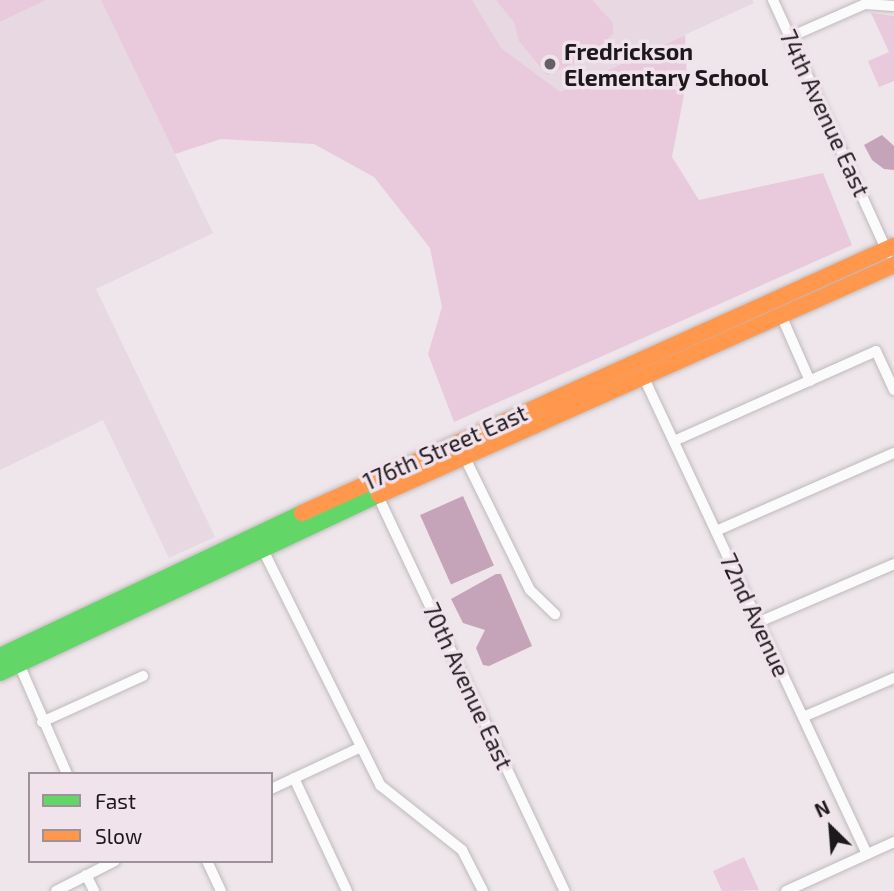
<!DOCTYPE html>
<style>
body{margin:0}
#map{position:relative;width:894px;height:891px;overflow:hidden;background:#eee6ea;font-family:"Exo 2",sans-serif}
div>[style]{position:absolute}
.built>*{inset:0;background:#e7d8e1}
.green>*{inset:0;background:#e8cadc}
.water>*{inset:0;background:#c5a3b8;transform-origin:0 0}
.roads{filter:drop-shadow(0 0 2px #bfb9bc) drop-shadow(0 0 2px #bfb9bc)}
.street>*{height:10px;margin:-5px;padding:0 5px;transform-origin:5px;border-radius:5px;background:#fcfbfc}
.fast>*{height:16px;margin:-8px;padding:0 8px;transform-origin:8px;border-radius:8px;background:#63d668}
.slow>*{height:16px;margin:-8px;padding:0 8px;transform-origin:8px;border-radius:8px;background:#ff974d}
.dots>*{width:19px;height:19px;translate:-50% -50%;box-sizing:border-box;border:4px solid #f1e3eb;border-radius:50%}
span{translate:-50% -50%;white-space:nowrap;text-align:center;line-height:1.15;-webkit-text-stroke:7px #f1e3eb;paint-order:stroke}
.poi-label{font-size:23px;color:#1d181b;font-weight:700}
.left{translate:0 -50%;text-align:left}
.street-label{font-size:23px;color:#1d181b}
.legend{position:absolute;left:28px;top:772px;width:245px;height:91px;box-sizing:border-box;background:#f1e3eb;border:2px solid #9c9298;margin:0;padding:9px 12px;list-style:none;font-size:21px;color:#1d181b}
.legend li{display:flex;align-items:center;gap:14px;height:35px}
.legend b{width:35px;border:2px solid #9c9298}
.north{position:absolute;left:796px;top:793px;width:70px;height:70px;-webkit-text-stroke:5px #f1e3eb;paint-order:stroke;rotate:335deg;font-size:19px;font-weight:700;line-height:28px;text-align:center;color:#1d181b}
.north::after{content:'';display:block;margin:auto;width:24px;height:32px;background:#1d181b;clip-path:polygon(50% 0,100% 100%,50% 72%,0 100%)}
</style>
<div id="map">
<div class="built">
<i style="clip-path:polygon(46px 0,101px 0,213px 233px,96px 289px,215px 537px,169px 558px,103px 420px,0 470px,0 22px)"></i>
<i style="clip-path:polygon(449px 0,752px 0,754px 3px,503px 118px)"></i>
</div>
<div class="green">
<i style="clip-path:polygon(0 0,46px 0,0 22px)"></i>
<i style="clip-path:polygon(101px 0,472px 0,501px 48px,560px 92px,685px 35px,687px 79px,672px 157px,699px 200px,823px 173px,852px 245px,454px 422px,428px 354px,442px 307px,430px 248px,374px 177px,314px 144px,221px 139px,175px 154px)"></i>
<i style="clip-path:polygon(496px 0,592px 0,613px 23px,613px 34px,589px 57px,547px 75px,519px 41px,514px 22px)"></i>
<i style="clip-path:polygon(871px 13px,894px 16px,894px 81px,879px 87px,868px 61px,889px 52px)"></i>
<i style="clip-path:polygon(744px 857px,759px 890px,722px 891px,713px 871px)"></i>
</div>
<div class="water">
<i style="clip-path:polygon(882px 135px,894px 146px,894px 170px,884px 169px,872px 160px,864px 145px)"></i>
<i style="left:463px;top:496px;width:76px;height:47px;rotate:66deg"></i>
<i style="clip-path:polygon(496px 574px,501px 574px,532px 646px,489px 666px,483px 665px,476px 648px,485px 630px,463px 623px,451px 599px)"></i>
</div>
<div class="roads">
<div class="street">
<i style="left:773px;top:0;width:278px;rotate:65.6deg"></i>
<i style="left:790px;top:37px;width:82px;rotate:-23.7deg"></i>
<i style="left:865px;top:4px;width:29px;rotate:4deg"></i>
<i style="left:781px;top:315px;width:72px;rotate:66.3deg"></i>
<i style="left:643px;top:376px;width:528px;rotate:64.89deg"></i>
<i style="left:674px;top:441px;width:221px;rotate:-24deg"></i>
<i style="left:876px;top:351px;width:43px;rotate:65.2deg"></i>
<i style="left:464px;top:456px;width:149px;rotate:63.8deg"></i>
<i style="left:530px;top:590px;width:35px;rotate:44deg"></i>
<i style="left:376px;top:492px;width:441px;rotate:64.7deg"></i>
<i style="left:716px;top:531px;width:194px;rotate:-23.7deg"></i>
<i style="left:263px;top:550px;width:263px;rotate:63.5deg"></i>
<i style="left:380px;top:785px;width:105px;rotate:38.4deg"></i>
<i style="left:462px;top:850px;width:46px;rotate:62.9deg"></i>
<i style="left:759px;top:622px;width:147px;rotate:-23.2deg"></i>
<i style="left:19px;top:664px;width:120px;rotate:66.4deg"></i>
<i style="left:803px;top:717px;width:99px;rotate:-23.2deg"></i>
<i style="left:42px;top:722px;width:111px;rotate:-24.5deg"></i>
<i style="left:294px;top:778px;width:125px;rotate:64.9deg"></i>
<i style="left:271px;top:789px;width:97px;rotate:-25deg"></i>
<i style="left:207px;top:861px;width:33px;rotate:65deg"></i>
<i style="left:86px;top:875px;width:18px;rotate:63deg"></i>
<i style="left:56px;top:891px;width:66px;rotate:-27deg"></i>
<i style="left:786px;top:891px;width:119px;rotate:-24.4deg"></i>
</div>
<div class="fast">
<i style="left:0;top:656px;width:334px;rotate:-25.3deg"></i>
<i style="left:0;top:673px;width:419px;rotate:-25.2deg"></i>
</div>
<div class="slow">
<i style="left:379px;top:495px;width:564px;rotate:-24.07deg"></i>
<i style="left:302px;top:513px;width:649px;rotate:-24.28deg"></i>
</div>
</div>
<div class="dots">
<i style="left:550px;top:64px;background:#666063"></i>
</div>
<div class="poi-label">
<span class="left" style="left:564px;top:64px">Fredrickson<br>Elementary School</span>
</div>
<div class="street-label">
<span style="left:825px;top:113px;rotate:65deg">74th Avenue East</span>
<span style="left:445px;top:447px;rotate:-24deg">176th Street East</span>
<span style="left:755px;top:615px;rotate:65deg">72nd Avenue</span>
<span style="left:468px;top:686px;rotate:65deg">70th Avenue East</span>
</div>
<ul class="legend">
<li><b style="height:9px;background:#63d668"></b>Fast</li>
<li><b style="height:9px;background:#ff974d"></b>Slow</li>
</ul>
<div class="north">N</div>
</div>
